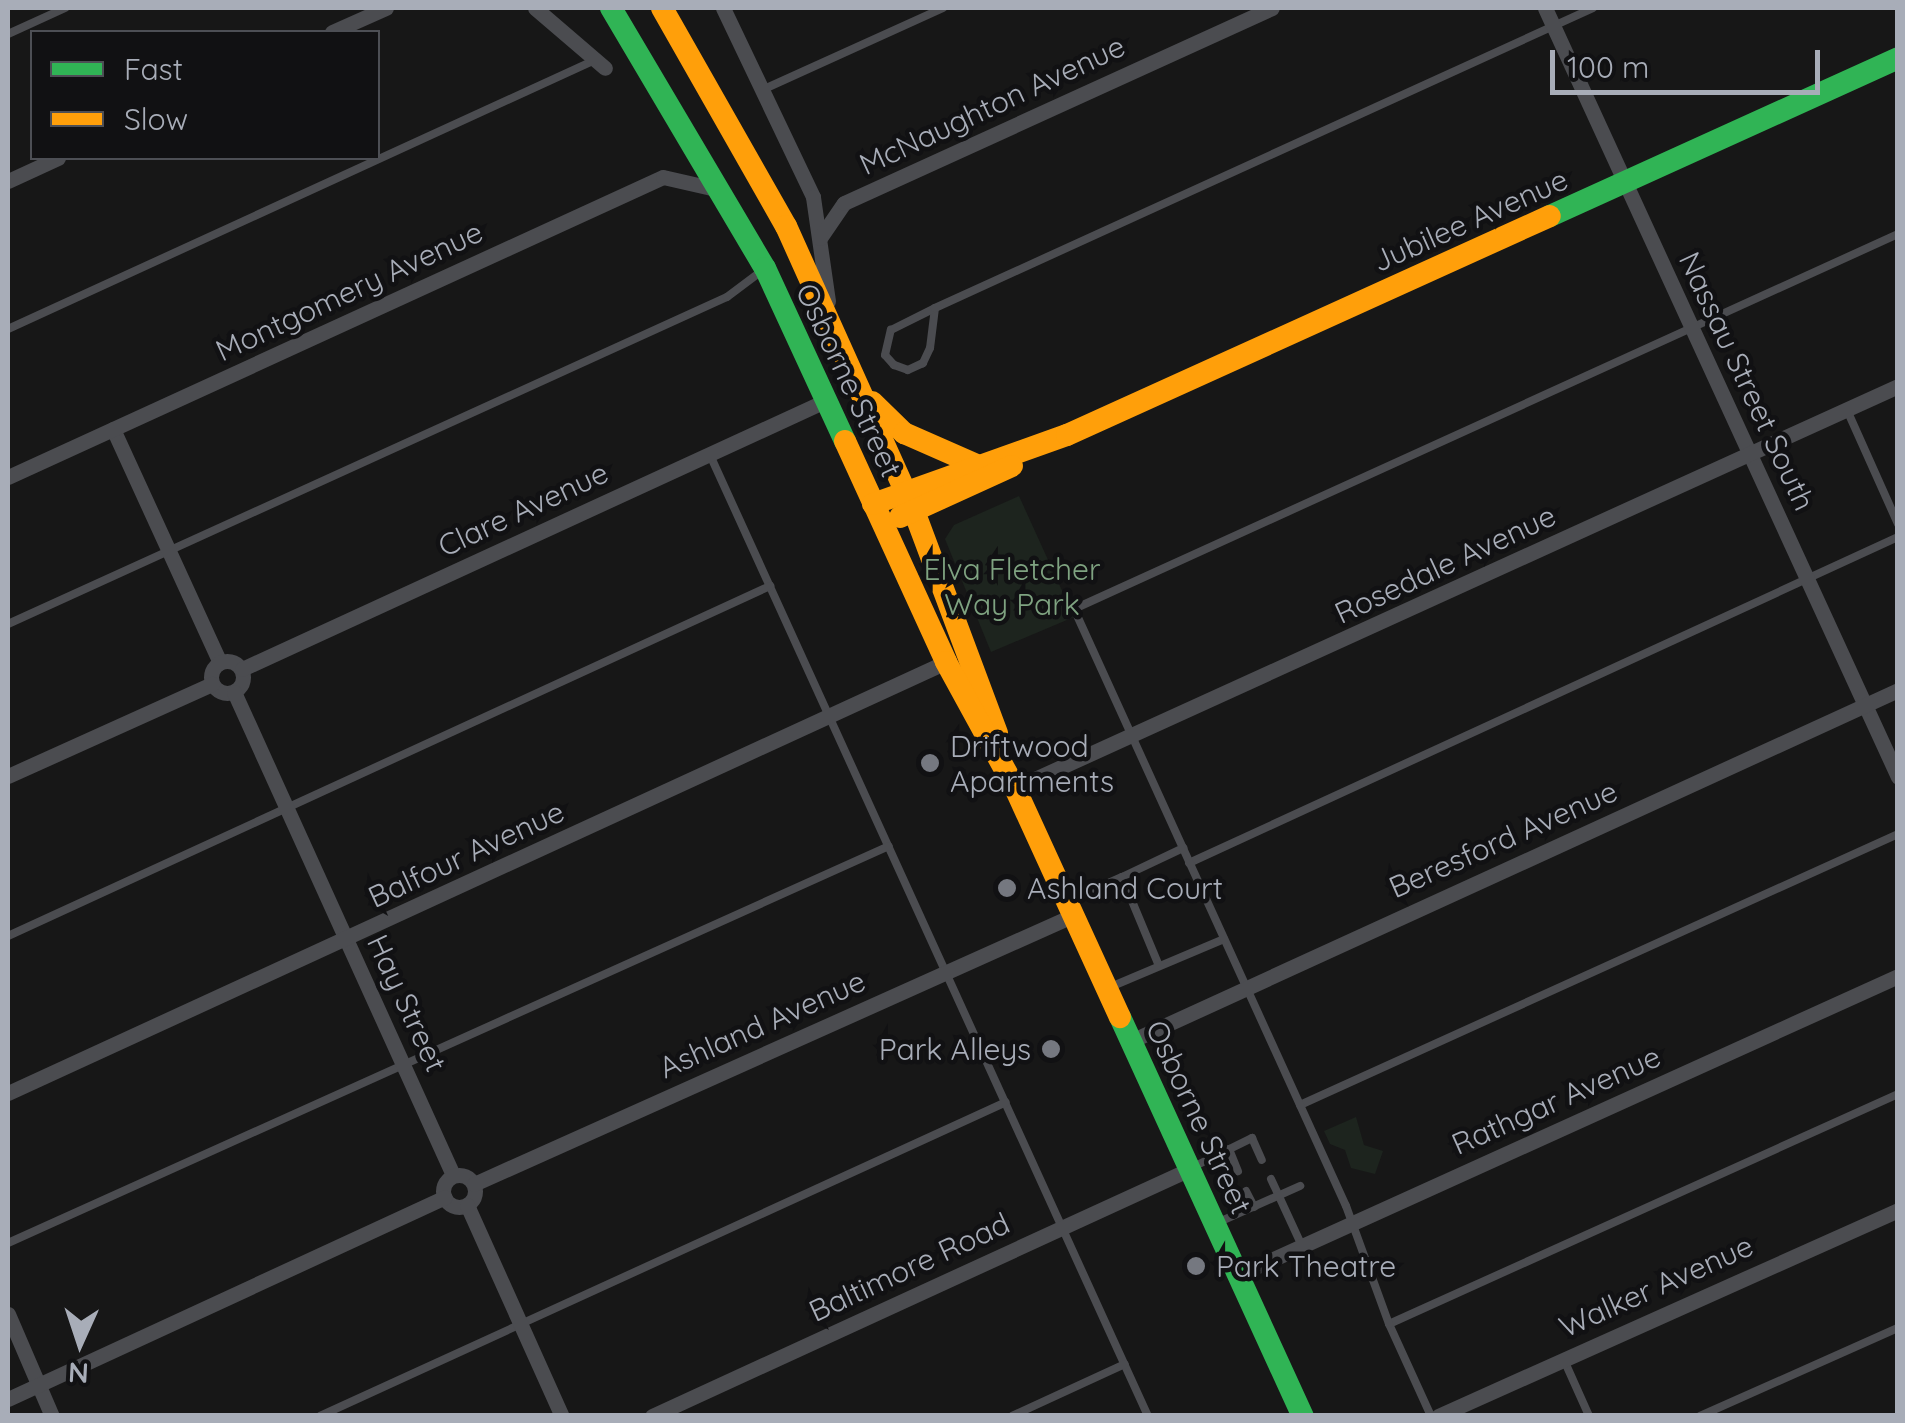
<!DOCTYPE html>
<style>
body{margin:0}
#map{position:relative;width:1905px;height:1423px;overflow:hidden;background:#171717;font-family:Quicksand,sans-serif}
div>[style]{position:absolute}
.green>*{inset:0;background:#1d241e}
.lane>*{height:8px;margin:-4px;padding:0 4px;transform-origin:4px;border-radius:4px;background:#4b4c50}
.street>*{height:15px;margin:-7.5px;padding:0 7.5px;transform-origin:7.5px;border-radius:7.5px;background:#4b4c50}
.street>.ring{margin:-7.5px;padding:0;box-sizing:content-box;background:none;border:15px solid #4b4c50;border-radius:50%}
.fast>*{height:22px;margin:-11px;padding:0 11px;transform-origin:11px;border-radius:11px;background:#30b455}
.slow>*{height:22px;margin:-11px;padding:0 11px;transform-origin:11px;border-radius:11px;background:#ff9f0a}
.dots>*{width:28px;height:28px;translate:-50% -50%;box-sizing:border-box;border:5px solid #111113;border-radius:50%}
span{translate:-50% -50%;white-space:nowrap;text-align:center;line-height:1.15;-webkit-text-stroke:9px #111113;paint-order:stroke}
.street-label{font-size:30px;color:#a8adb8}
.park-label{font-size:30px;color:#7fa381}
.poi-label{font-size:30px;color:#a8adb8}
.left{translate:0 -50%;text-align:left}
.right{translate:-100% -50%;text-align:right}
.frame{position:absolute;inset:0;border:10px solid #a8adb8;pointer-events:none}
.legend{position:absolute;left:30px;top:30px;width:350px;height:130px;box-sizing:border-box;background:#111113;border:2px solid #4d4f55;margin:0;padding:12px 18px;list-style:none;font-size:30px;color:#a8adb8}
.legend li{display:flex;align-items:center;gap:20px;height:50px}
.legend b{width:50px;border:2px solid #4d4f55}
.north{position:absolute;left:30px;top:1293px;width:100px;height:100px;-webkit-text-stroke:8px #111113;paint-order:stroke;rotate:183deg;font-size:28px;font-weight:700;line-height:40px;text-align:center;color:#a8adb8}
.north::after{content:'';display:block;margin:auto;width:35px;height:45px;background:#a8adb8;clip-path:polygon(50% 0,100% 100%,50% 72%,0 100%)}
.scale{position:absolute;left:1550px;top:50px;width:270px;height:45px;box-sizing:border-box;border:5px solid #a8adb8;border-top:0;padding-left:12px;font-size:30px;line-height:35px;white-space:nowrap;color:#a8adb8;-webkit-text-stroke:8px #111113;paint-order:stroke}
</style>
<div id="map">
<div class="green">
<i style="clip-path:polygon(1019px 496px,1074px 617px,991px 652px,945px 539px,954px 525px)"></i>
<i style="clip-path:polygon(1356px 1117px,1364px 1145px,1383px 1151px,1375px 1174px,1351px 1168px,1345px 1150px,1330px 1144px,1324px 1131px)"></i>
</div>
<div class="lane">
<i style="left:8px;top:34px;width:63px;rotate:-24.5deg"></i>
<i style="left:762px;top:90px;width:199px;rotate:-24.4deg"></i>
<i style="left:935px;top:308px;width:40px;rotate:97.1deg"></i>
<i style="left:930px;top:348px;width:17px;rotate:115deg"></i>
<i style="left:923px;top:363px;width:17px;rotate:155deg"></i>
<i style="left:908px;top:370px;width:15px;rotate:-160deg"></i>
<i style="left:894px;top:365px;width:13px;rotate:-132deg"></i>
<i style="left:885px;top:355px;width:26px;rotate:-77deg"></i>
<i style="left:891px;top:330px;width:49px;rotate:-26.6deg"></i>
<i style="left:935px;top:308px;width:723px;rotate:-24.51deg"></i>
<i style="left:8px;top:329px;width:646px;rotate:-24.62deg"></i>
<i style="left:1847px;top:410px;width:125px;rotate:65.9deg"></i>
<i style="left:710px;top:455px;width:1056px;rotate:65.5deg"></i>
<i style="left:8px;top:624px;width:790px;rotate:-24.46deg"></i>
<i style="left:727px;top:297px;width:45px;rotate:-36.9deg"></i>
<i style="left:1189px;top:863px;width:780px;rotate:-24.69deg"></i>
<i style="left:1122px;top:877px;width:68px;rotate:-25.4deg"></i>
<i style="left:1068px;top:901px;width:59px;rotate:-24deg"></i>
<i style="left:1122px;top:877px;width:96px;rotate:67.4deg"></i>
<i style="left:8px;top:936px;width:839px;rotate:-24.67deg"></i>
<i style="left:1108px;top:988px;width:126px;rotate:-22.9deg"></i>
<i style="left:1300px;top:1105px;width:657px;rotate:-24.38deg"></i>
<i style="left:1229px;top:1149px;width:24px;rotate:68deg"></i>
<i style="left:1193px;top:1167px;width:66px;rotate:-26.2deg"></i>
<i style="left:1252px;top:1138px;width:24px;rotate:66deg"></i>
<i style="left:1271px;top:1179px;width:74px;rotate:65.2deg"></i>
<i style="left:1246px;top:1191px;width:18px;rotate:63deg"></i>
<i style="left:1219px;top:1222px;width:89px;rotate:-24deg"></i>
<i style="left:8px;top:1243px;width:966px;rotate:-24.26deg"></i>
<i style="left:1389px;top:1324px;width:559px;rotate:-24.32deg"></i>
<i style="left:1564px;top:1360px;width:61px;rotate:65.9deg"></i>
<i style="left:320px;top:1416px;width:754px;rotate:-24.59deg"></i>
<i style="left:1012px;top:1416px;width:124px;rotate:-24.7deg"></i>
<i style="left:1431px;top:1416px;width:101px;rotate:-114.5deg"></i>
<i style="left:1389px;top:1324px;width:126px;rotate:-110deg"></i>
<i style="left:1346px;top:1206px;width:656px;rotate:-114.49deg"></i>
<i style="left:1074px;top:609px;width:905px;rotate:-24.47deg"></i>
<i style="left:1700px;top:1416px;width:217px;rotate:-24deg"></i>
</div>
<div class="street">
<i style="left:535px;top:8px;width:92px;rotate:40.6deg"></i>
<i style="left:723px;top:8px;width:209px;rotate:64.5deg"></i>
<i style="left:813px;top:197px;width:105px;rotate:81.8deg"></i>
<i style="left:1545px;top:8px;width:846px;rotate:65.34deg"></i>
<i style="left:332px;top:32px;width:59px;rotate:-24deg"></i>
<i style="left:8px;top:181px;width:55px;rotate:-24.7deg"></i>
<i style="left:820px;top:238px;width:42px;rotate:-55.6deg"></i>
<i style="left:844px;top:203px;width:470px;rotate:-24.5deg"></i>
<i style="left:113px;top:429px;width:257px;rotate:65.4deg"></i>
<i style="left:8px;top:477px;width:720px;rotate:-24.61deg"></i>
<i style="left:663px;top:177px;width:54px;rotate:12.8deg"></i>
<i class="ring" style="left:211px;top:661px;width:17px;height:17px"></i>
<i style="left:242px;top:669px;width:644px;rotate:-24.69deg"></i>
<i style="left:234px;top:692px;width:530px;rotate:65.61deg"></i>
<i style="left:8px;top:776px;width:224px;rotate:-24.3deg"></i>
<i style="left:1015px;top:788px;width:970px;rotate:-24.48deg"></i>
<i style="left:1131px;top:1041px;width:843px;rotate:-24.59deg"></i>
<i style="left:8px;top:1093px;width:1032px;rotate:-24.68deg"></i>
<i class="ring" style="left:443px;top:1175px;width:17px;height:17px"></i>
<i style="left:474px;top:1184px;width:658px;rotate:-24.15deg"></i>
<i style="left:467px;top:1205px;width:231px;rotate:65.8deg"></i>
<i style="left:1238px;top:1275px;width:725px;rotate:-24.37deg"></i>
<i style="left:8px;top:1314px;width:111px;rotate:66.7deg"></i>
<i style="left:8px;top:1399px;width:481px;rotate:-24.8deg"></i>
<i style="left:652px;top:1416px;width:592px;rotate:-24.66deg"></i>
<i style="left:1438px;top:1416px;width:504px;rotate:-24.12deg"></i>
</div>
<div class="fast">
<i style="left:611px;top:8px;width:302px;rotate:59.4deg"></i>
<i style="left:765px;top:268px;width:191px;rotate:65.2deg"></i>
<i style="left:1550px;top:216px;width:382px;rotate:-24.4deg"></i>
<i style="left:1120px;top:1017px;width:439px;rotate:65.4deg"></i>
</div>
<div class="slow">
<i style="left:662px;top:8px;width:251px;rotate:60.4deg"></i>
<i style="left:786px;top:226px;width:312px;rotate:65.8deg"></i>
<i style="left:914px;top:511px;width:237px;rotate:69.5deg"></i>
<i style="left:872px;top:402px;width:45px;rotate:44.1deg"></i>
<i style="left:904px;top:433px;width:82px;rotate:23.7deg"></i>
<i style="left:845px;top:441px;width:243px;rotate:65.4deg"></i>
<i style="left:946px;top:662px;width:144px;rotate:61.3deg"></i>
<i style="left:1015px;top:788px;width:252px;rotate:65.4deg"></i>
<i style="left:873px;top:504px;width:206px;rotate:-19.6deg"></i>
<i style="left:1067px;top:435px;width:530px;rotate:-24.39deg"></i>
<i style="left:900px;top:517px;width:123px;rotate:-24.5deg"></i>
</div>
<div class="dots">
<i style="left:930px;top:763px;background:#757880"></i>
<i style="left:1007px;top:888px;background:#757880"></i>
<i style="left:1051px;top:1049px;background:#757880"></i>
<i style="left:1196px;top:1266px;background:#757880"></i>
</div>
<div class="street-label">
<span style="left:992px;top:105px;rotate:-25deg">McNaughton Avenue</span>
<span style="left:1470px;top:220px;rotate:-24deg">Jubilee Avenue</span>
<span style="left:349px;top:291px;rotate:-25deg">Montgomery Avenue</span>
<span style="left:849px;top:380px;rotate:65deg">Osborne Street</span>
<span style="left:1747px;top:381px;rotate:65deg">Nassau Street South</span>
<span style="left:523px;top:509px;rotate:-25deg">Clare Avenue</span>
<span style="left:1445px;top:564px;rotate:-25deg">Rosedale Avenue</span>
<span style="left:1503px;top:839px;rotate:-24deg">Beresford Avenue</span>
<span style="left:466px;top:854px;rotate:-25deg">Balfour Avenue</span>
<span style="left:407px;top:1003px;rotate:65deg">Hay Street</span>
<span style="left:762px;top:1024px;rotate:-24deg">Ashland Avenue</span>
<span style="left:1556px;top:1100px;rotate:-24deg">Rathgar Avenue</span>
<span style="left:1199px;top:1117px;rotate:65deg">Osborne Street</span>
<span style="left:909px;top:1267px;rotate:-25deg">Baltimore Road</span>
<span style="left:1656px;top:1286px;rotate:-24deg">Walker Avenue</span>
</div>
<div class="park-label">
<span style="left:1012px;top:586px">Elva Fletcher<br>Way Park</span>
</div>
<div class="poi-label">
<span class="left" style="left:950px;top:763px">Driftwood<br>Apartments</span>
<span class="left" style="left:1027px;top:888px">Ashland Court</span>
<span class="right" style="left:1031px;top:1049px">Park Alleys</span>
<span class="left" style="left:1216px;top:1266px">Park Theatre</span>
</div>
<div class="frame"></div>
<ul class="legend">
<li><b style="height:12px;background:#30b455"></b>Fast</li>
<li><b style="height:12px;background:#ff9f0a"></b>Slow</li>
</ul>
<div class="north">N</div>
<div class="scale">100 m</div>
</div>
